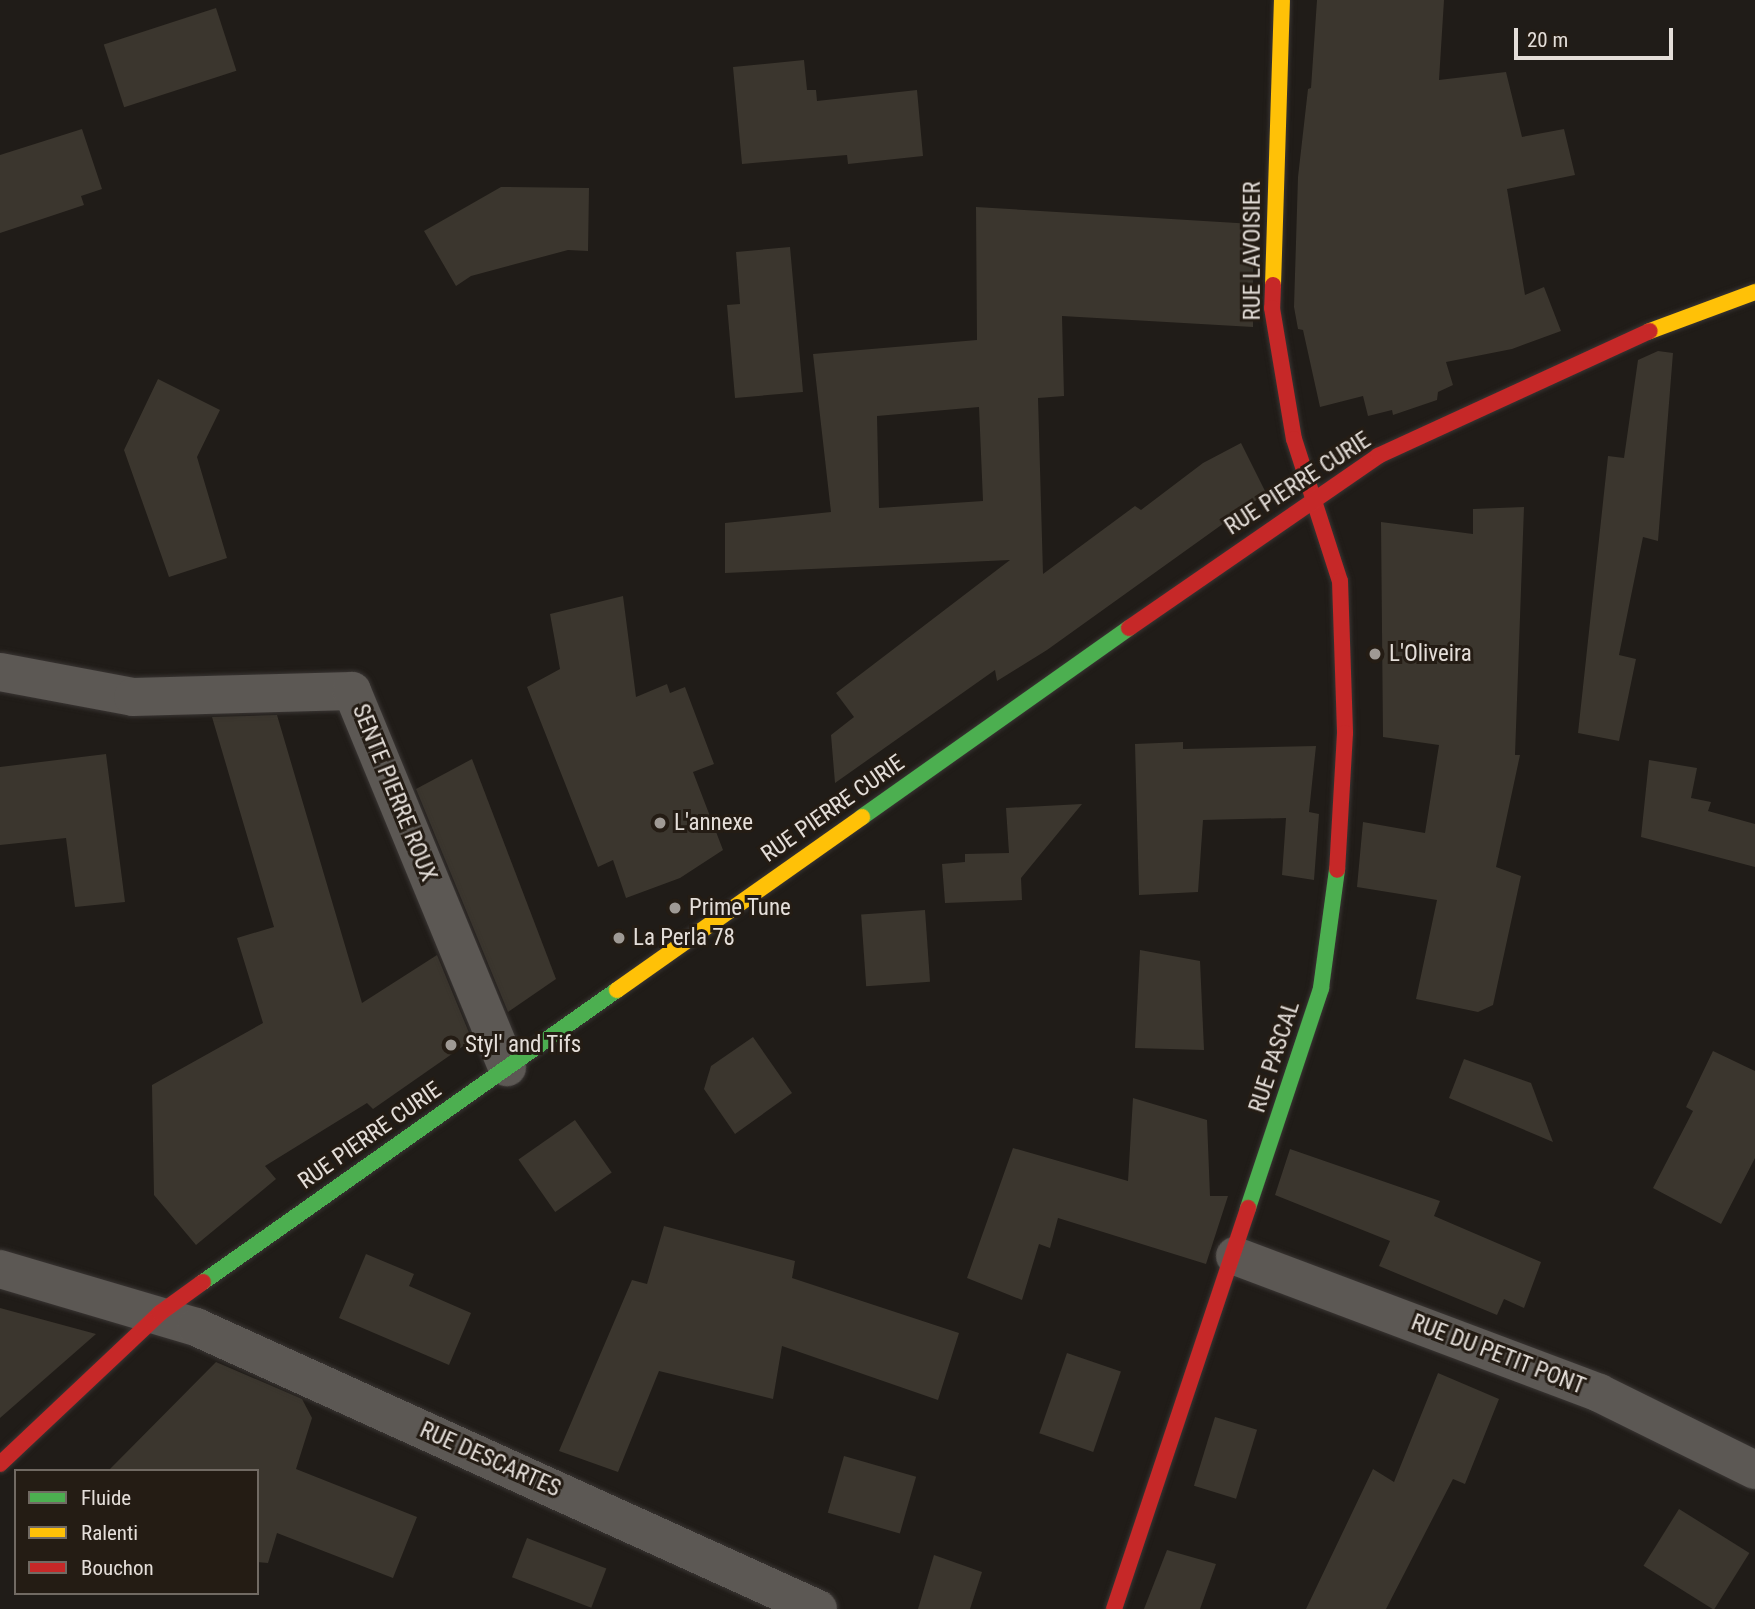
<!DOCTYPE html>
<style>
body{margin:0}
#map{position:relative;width:1755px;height:1609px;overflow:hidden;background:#201c18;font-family:"Roboto Condensed",sans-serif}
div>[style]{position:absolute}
.building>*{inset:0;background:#3b362e;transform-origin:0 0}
.roads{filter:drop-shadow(0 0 2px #393533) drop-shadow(0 0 2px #393533)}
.street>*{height:38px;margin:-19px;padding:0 19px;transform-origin:19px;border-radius:19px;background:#5c5854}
.fast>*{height:16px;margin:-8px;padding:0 8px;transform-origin:8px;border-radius:8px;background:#4caf50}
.slow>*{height:16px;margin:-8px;padding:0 8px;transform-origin:8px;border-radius:8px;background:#ffc107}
.jam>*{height:16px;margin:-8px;padding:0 8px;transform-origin:8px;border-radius:8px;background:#c62828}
.dots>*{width:19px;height:19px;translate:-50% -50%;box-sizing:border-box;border:4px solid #241c14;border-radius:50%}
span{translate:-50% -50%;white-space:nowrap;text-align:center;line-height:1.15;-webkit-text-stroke:6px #241c14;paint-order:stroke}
.street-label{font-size:23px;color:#e4ded9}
.poi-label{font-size:23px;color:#e4ded9}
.left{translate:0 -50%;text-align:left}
.legend{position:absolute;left:14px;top:1469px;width:245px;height:126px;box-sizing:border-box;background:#241c14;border:2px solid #716a63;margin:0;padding:9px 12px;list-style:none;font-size:21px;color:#e4ded9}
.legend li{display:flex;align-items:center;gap:14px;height:35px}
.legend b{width:35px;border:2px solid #716a63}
.scale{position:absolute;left:1514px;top:28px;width:159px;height:32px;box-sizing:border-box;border:4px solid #e4ded9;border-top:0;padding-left:9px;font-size:21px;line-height:24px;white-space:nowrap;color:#e4ded9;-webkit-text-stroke:5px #241c14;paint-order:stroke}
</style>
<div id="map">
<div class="building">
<i style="clip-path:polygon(1317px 0,1444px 0,1439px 80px,1506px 72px,1522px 137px,1564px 129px,1575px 175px,1507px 189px,1525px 295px,1544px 287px,1561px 331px,1512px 349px,1446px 362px,1453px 385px,1438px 392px,1437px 400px,1393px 415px,1392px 410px,1368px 416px,1363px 396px,1320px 407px,1303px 330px,1298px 329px,1294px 307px,1298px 177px,1308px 89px,1311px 88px)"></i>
<i style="left:216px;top:8px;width:66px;height:118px;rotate:72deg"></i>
<i style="clip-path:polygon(804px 60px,807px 90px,816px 90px,817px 101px,917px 90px,923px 156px,848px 164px,847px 155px,742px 164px,733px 67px)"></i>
<i style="clip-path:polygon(82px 129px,102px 189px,81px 196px,84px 205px,0 233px,0 155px)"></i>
<i style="clip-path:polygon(501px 187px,589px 188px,588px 251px,568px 250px,471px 276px,456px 286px,424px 231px)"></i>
<i style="clip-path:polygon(evenodd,976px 207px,1253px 224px,1253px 327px,1062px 316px,1064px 396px,1038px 398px,1043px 574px,1135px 506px,1141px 510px,1203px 463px,1241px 443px,1266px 493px,1047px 650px,997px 681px,995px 670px,835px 783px,831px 735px,854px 717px,836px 693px,1010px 560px,725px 573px,725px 523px,831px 512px,813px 354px,977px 340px,976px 207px,979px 407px,983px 501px,879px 508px,877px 416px,979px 407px)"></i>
<i style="clip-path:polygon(790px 247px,803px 392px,735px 398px,727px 305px,740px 304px,736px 252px)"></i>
<i style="clip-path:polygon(1658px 351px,1673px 353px,1658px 541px,1643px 537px,1619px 655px,1636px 659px,1619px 741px,1578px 733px,1608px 456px,1624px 458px,1638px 360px)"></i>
<i style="clip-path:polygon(158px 379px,220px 410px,197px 457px,227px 558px,169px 577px,124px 450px)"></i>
<i style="clip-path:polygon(1524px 507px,1515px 755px,1520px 755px,1496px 867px,1521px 876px,1493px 1005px,1478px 1012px,1416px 999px,1437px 900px,1357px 887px,1363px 822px,1425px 833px,1439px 745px,1383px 737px,1381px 522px,1473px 534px,1473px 509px)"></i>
<i style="clip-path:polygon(623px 596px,636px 697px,667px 684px,670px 693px,685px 687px,714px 764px,693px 772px,723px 850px,680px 878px,626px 898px,613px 860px,598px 867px,527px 687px,560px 669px,550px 614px)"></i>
<i style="clip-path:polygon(277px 715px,362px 1003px,437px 955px,472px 1040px,373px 1109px,367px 1103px,265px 1166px,276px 1179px,196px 1245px,154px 1195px,152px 1085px,263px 1023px,237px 938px,274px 927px,212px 717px)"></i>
<i style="clip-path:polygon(1183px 742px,1183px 749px,1316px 746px,1309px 812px,1319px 814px,1314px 880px,1282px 875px,1286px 818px,1203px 820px,1198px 892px,1139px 895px,1135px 744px)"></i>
<i style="clip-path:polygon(106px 754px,125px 902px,75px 907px,66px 838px,0 845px,0 767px)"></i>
<i style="clip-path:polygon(472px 759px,556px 979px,508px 1012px,416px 789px)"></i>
<i style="clip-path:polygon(1649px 760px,1697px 768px,1691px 798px,1711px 802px,1708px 811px,1755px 824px,1755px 867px,1641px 837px)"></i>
<i style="clip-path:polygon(1082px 804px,1021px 878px,1022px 900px,945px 903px,942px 864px,965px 862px,965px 854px,1009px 853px,1006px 808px)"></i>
<i style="left:925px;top:910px;width:72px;height:64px;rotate:86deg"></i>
<i style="clip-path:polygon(1140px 950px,1200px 961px,1204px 1050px,1135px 1048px)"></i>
<i style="clip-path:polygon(753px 1037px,792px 1093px,735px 1134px,704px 1089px,711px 1066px)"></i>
<i style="clip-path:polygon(1713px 1051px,1755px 1071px,1755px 1158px,1721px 1224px,1653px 1188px,1693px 1111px,1686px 1107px)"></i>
<i style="clip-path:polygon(1464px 1059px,1531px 1083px,1553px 1142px,1449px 1098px)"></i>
<i style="clip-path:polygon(1133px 1098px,1207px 1120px,1210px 1196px,1228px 1196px,1206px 1264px,1058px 1218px,1050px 1248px,1039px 1244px,1022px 1300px,967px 1278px,1013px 1148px,1128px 1181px)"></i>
<i style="left:575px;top:1120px;width:64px;height:69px;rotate:55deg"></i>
<i style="clip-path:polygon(1290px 1149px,1440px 1201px,1434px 1216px,1541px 1262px,1524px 1308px,1504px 1299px,1497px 1315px,1379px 1266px,1390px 1241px,1275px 1195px)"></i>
<i style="clip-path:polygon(664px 1226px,795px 1261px,792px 1278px,959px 1333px,938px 1400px,782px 1346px,773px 1399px,659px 1371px,618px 1472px,559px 1451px,632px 1280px,647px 1284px)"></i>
<i style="clip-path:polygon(366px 1254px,414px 1274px,409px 1286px,471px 1313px,449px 1365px,339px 1318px)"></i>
<i style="clip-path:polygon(0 1308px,96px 1334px,0 1418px)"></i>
<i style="left:1067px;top:1353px;width:57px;height:85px;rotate:19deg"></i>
<i style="clip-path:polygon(216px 1362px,302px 1399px,312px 1418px,296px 1469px,417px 1517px,393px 1578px,277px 1533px,268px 1563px,257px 1562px,257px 1471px,108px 1471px)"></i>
<i style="clip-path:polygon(1438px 1373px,1499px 1399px,1465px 1484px,1453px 1479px,1386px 1609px,1306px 1609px,1373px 1469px,1394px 1482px)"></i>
<i style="left:1215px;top:1417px;width:44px;height:72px;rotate:17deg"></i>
<i style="left:844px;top:1456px;width:75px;height:59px;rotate:16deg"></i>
<i style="left:1679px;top:1509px;width:83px;height:67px;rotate:32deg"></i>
<i style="left:527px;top:1538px;width:85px;height:42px;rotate:21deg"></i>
<i style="clip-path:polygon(1167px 1550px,1216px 1564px,1200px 1609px,1144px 1609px)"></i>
<i style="clip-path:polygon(934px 1555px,982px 1572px,970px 1609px,918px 1609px)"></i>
</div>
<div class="roads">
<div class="street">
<i style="left:0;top:672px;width:135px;rotate:10.6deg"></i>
<i style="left:133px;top:697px;width:219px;rotate:-1.6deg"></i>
<i style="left:352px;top:691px;width:407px;rotate:67.6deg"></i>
<i style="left:1235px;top:1256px;width:389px;rotate:20.6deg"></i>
<i style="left:1599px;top:1393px;width:174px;rotate:26.3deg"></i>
<i style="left:0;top:1269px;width:204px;rotate:16.5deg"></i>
<i style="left:196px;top:1327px;width:683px;rotate:24.39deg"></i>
</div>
<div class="fast">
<i style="left:862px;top:817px;width:327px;rotate:-35.3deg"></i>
<i style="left:1248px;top:1208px;width:232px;rotate:-71.6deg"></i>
<i style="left:1321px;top:988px;width:119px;rotate:-82.3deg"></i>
<i style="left:203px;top:1282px;width:507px;rotate:-35.2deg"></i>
</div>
<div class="slow">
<i style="left:1273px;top:285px;width:285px;rotate:-88.2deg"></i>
<i style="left:1650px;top:331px;width:112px;rotate:-20.4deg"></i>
<i style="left:617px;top:990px;width:300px;rotate:-35.2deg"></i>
</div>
<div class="jam">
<i style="left:1273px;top:285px;width:23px;rotate:92deg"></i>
<i style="left:1272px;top:308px;width:133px;rotate:80.5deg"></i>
<i style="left:1294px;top:439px;width:149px;rotate:72.1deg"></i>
<i style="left:1340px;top:581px;width:152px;rotate:88.1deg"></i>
<i style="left:1345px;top:733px;width:137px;rotate:93.3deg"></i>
<i style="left:1129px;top:628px;width:303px;rotate:-34.6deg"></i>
<i style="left:1378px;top:456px;width:299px;rotate:-24.7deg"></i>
<i style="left:0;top:1464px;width:220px;rotate:-43.3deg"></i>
<i style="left:160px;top:1313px;width:53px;rotate:-35.8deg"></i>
<i style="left:1114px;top:1609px;width:423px;rotate:-71.5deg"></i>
</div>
</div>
<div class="dots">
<i style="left:1375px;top:654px;background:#9f9a95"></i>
<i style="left:660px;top:823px;background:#9f9a95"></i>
<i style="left:675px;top:908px;background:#9f9a95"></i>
<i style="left:619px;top:938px;background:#9f9a95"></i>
<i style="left:451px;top:1045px;background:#9f9a95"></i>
</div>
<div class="street-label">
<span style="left:1253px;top:251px;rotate:-90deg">RUE LAVOISIER</span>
<span style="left:1298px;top:484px;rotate:-33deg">RUE PIERRE CURIE</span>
<span style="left:394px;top:793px;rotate:68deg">SENTE PIERRE ROUX</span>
<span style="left:833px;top:809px;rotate:-35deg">RUE PIERRE CURIE</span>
<span style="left:1275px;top:1057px;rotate:-72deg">RUE PASCAL</span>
<span style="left:370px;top:1136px;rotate:-35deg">RUE PIERRE CURIE</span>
<span style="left:1498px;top:1355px;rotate:21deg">RUE DU PETIT PONT</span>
<span style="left:490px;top:1460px;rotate:24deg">RUE DESCARTES</span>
</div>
<div class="poi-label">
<span class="left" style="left:1389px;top:654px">L'Oliveira</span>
<span class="left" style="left:674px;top:823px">L'annexe</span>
<span class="left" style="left:689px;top:908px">Prime Tune</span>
<span class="left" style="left:633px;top:938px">La Perla 78</span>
<span class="left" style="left:465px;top:1045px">Styl' and Tifs</span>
</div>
<ul class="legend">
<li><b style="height:9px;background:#4caf50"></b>Fluide</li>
<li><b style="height:9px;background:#ffc107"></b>Ralenti</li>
<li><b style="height:9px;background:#c62828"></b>Bouchon</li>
</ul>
<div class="scale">20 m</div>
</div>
